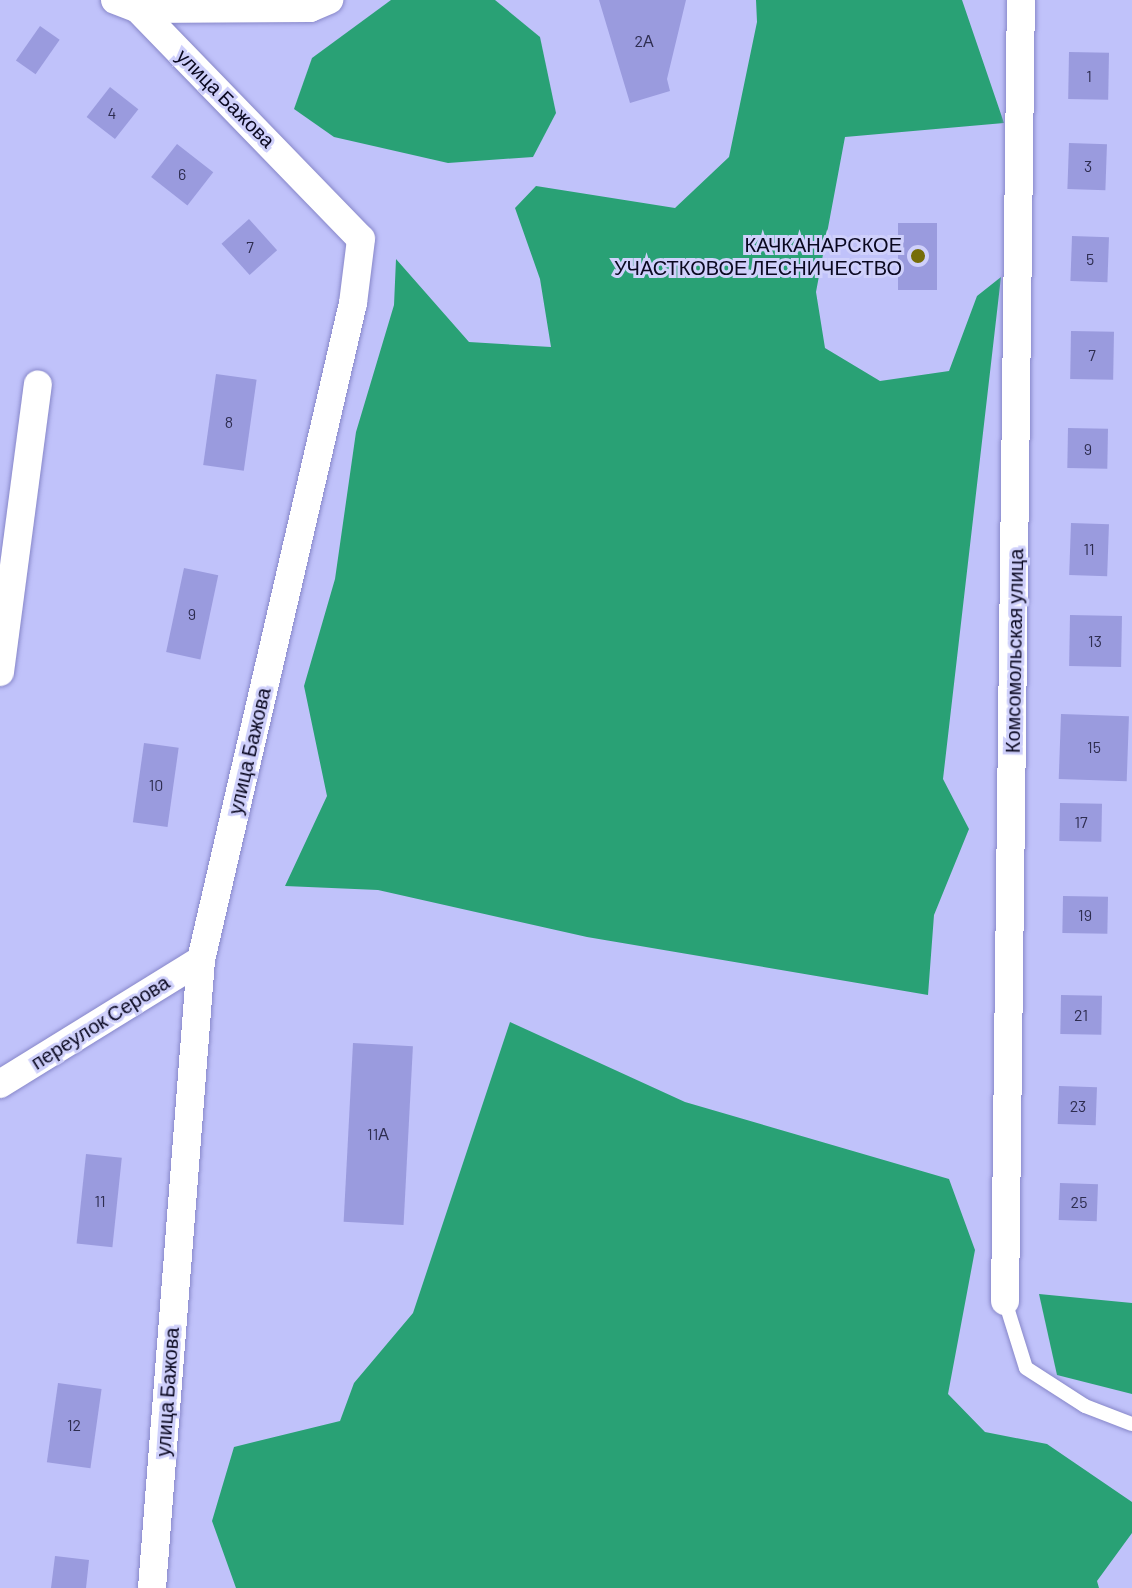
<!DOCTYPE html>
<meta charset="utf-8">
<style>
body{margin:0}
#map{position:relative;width:1132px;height:1588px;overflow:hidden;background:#c0c2fa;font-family:Barlow,sans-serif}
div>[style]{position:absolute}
.forest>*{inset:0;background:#29a175}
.building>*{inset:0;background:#9a9bde;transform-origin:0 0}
.roads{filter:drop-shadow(0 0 2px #8787c9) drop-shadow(0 0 2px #8787c9)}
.service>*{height:14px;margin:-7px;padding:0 7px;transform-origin:7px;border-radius:7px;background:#fff}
.minor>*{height:28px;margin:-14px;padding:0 14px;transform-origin:14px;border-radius:14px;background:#fff}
.dots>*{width:22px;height:22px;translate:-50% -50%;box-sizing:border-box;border:4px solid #cfd0fb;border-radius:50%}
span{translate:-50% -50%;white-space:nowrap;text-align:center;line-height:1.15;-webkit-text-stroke:6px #cfd0fb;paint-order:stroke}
.number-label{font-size:16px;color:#2e2d50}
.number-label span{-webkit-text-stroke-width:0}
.street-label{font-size:20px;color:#0a0820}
.poi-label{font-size:20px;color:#0a0820}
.right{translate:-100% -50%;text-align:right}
</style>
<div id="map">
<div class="forest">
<i style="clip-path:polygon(391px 0,495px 0,540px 37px,556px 113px,533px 157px,448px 163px,334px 137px,294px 109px,312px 58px)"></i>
<i style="clip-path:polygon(756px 0,962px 0,1004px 123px,845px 137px,816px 292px,825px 348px,880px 381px,949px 371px,977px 296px,1001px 277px,943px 779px,969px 829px,934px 915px,928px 995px,587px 937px,378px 890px,285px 886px,327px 796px,304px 686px,335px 579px,356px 432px,394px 305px,396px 259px,469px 342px,551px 347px,540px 279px,515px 208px,536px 186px,675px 208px,729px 157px,757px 22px)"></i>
<i style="clip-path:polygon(510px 1022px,685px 1102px,949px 1179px,975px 1250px,948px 1394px,985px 1432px,1047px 1444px,1132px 1502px,1132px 1533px,1097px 1581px,1099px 1588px,236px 1588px,212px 1521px,234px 1447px,340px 1421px,354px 1383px,413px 1313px)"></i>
<i style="clip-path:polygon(1039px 1294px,1132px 1303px,1132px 1394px,1057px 1375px)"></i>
</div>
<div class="building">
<i style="clip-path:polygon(599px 0,686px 0,667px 79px,670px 91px,630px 103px)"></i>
<i style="left:40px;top:26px;width:24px;height:42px;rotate:35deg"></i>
<i style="left:1069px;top:52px;width:40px;height:47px;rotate:1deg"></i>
<i style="left:110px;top:87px;width:36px;height:38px;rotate:38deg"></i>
<i style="left:1069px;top:143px;width:38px;height:46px;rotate:2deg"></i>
<i style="left:177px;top:144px;width:46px;height:42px;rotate:38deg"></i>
<i style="left:249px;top:219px;width:42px;height:37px;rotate:48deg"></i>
<i style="left:898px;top:223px;width:39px;height:67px"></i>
<i style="left:1072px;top:236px;width:37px;height:45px;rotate:2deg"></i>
<i style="left:1071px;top:331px;width:43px;height:48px;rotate:1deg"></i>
<i style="left:216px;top:374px;width:41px;height:92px;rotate:8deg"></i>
<i style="left:1068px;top:428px;width:40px;height:40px;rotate:1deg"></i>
<i style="left:1071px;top:523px;width:38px;height:52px;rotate:2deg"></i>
<i style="left:184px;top:568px;width:35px;height:86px;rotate:12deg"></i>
<i style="left:1070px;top:615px;width:52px;height:51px;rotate:1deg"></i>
<i style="left:1061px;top:714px;width:68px;height:65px;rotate:2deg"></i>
<i style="left:144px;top:743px;width:35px;height:80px;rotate:8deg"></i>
<i style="left:1060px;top:803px;width:42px;height:38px;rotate:1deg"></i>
<i style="left:1063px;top:896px;width:45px;height:37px;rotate:1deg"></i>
<i style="left:1061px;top:995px;width:41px;height:39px;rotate:1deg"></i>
<i style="left:353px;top:1043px;width:60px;height:179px;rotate:3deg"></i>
<i style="left:1059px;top:1086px;width:38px;height:38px;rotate:2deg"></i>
<i style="left:86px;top:1154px;width:36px;height:90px;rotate:6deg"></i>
<i style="left:1060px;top:1183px;width:38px;height:37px;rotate:2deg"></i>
<i style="left:58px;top:1383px;width:44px;height:80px;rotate:8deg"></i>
<i style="clip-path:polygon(55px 1556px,89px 1560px,86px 1588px,51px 1588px)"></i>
</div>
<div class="roads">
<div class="service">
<i style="left:1005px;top:1301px;width:70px;rotate:72.6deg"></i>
<i style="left:1026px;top:1368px;width:70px;rotate:32.8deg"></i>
<i style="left:1085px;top:1406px;width:50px;rotate:21deg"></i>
</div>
<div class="minor">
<i style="left:115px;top:0;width:25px;rotate:21deg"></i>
<i style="left:138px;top:9px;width:172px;rotate:-0.3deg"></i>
<i style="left:310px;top:8px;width:21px;rotate:-23deg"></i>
<i style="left:138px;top:9px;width:320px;rotate:45.9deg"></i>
<i style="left:361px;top:239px;width:64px;rotate:97.1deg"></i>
<i style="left:353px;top:303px;width:674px;rotate:103.03deg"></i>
<i style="left:201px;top:960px;width:630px;rotate:94.46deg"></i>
<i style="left:0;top:672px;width:290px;rotate:-82.5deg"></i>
<i style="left:0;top:1084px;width:236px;rotate:-31.7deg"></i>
<i style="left:1005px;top:1301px;width:1301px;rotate:-89.3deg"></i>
</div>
</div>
<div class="dots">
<i style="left:918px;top:256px;background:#766d09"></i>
</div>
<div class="number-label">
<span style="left:644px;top:41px">2А</span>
<span style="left:1089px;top:76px">1</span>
<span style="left:112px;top:113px">4</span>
<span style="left:1088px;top:166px">3</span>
<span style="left:182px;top:174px">6</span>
<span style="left:250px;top:247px">7</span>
<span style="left:1090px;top:259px">5</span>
<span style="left:1092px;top:355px">7</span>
<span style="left:229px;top:422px">8</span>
<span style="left:1088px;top:449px">9</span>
<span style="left:1089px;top:549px">11</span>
<span style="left:192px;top:614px">9</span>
<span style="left:1095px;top:641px">13</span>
<span style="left:1094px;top:747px">15</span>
<span style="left:156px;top:785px">10</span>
<span style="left:1081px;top:822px">17</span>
<span style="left:1085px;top:915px">19</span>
<span style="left:1081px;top:1015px">21</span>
<span style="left:1078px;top:1106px">23</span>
<span style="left:378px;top:1134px">11А</span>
<span style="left:100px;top:1201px">11</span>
<span style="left:1079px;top:1202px">25</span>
<span style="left:74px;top:1425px">12</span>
</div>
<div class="street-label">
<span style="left:226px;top:98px;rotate:45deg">улица Бажова</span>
<span style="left:1014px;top:651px;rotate:-89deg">Комсомольская улица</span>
<span style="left:249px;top:751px;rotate:-77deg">улица Бажова</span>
<span style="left:100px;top:1022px;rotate:-32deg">переулок Серова</span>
<span style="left:167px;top:1392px;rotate:-86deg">улица Бажова</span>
</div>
<div class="poi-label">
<span class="right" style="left:902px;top:256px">КАЧКАНАРСКОЕ<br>УЧАСТКОВОЕ ЛЕСНИЧЕСТВО</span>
</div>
</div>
